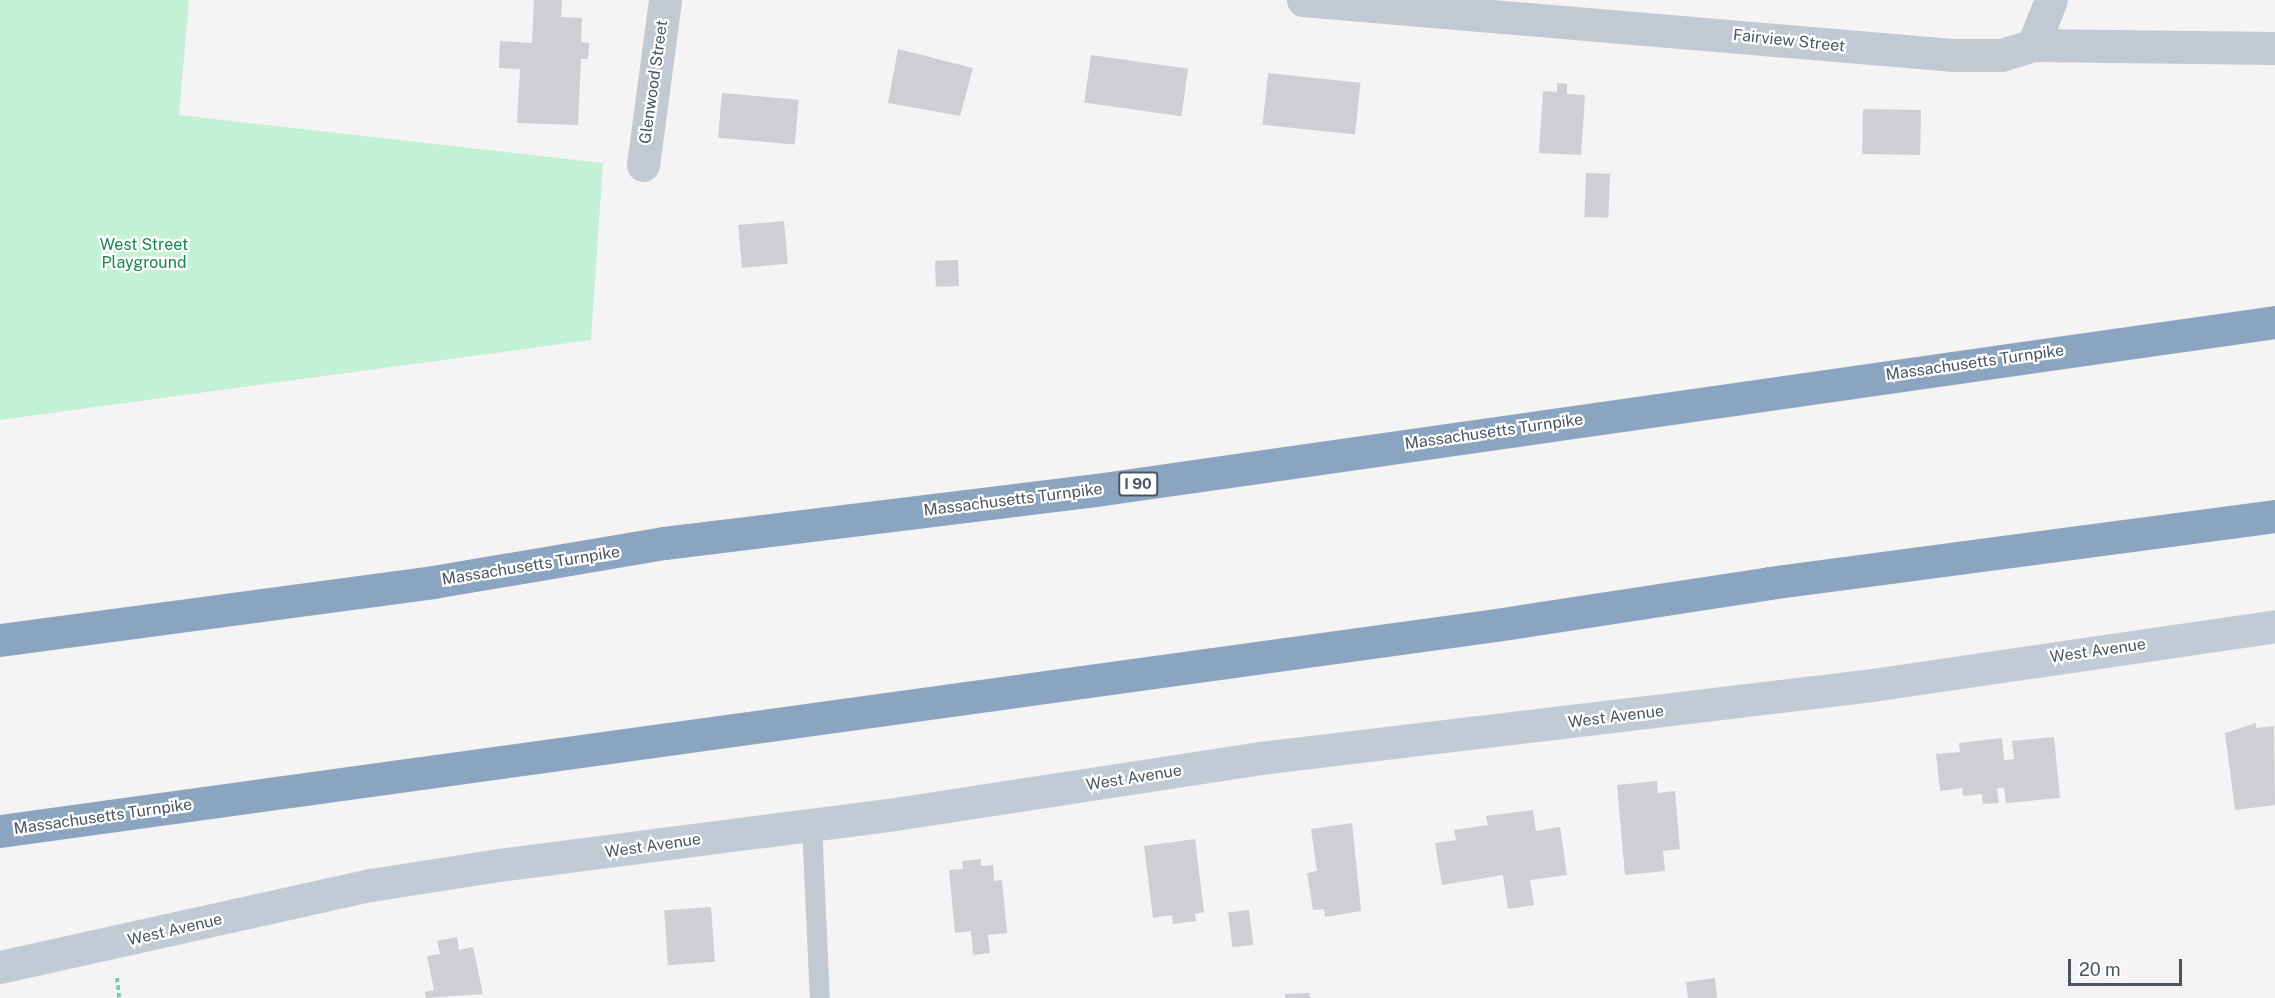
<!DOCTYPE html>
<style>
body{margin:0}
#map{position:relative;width:2275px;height:998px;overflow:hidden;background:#f5f3f3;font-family:"Public Sans",sans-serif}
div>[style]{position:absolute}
.green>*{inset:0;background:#c3f1d5}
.building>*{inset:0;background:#cdcfd5;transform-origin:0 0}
.path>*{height:4px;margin-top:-2px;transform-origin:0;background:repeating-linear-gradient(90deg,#7ad0a6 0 4.5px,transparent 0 7.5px)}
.service>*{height:20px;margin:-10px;padding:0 10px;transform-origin:10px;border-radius:10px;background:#c1cad2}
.minor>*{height:33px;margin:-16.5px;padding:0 16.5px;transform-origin:16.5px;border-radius:16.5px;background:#c1cad2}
.secondary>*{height:33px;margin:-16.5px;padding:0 16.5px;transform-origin:16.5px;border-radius:16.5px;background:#c1cbd6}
.motorway>*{height:33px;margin:-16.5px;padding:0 16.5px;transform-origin:16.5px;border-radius:16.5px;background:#8ba5c1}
span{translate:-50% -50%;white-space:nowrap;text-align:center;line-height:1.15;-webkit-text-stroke:4.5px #fff;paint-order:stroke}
.shield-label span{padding:2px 4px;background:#fff;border:2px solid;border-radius:4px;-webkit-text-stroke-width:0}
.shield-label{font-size:15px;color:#4a5661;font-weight:700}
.street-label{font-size:16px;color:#4a5661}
.park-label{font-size:16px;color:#17864f}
.scale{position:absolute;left:2068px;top:959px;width:114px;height:27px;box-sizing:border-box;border:3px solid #4a5661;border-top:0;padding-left:8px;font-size:18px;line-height:21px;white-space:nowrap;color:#4a5661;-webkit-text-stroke:4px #fff;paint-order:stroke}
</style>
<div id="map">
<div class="green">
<i style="clip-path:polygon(0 0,189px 0,179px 115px,603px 163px,591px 340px,0 420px)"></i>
</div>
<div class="building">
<i style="clip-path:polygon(534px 0,562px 0,561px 17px,582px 18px,581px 42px,589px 43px,588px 59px,581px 59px,578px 125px,517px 123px,520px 69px,499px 68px,500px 41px,532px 43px)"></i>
<i style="clip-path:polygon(898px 49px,973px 68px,960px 116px,888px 103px)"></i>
<i style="left:1091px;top:55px;width:98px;height:48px;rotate:8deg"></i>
<i style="left:1268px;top:73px;width:93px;height:52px;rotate:6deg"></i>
<i style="clip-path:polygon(1557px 83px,1567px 84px,1567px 94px,1585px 95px,1581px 155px,1539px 153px,1543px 91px,1557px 92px)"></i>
<i style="left:722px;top:93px;width:77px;height:45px;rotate:5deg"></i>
<i style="left:1863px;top:109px;width:58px;height:45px;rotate:1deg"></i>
<i style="left:1586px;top:173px;width:24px;height:44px;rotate:2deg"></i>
<i style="left:784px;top:221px;width:43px;height:46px;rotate:85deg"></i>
<i style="left:958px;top:260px;width:26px;height:23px;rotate:88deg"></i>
<i style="clip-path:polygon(2256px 723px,2256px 728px,2274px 726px,2275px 805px,2235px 810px,2225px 733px)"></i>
<i style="clip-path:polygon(2054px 737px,2060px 798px,2006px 803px,2004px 787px,1997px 789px,1999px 803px,1983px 804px,1982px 794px,1963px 796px,1962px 788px,1940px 791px,1936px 754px,1960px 752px,1959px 743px,2002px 738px,2004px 760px,2014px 759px,2012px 741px)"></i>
<i style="clip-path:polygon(1657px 781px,1658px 793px,1675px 791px,1680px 849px,1663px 851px,1665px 871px,1625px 875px,1617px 785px)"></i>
<i style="clip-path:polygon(1533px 810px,1536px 831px,1560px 827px,1567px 875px,1530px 880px,1534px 905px,1508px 909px,1503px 875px,1442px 885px,1435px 843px,1456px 840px,1454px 830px,1488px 825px,1486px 816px)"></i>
<i style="clip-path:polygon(1352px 823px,1361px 911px,1325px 917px,1324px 909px,1313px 910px,1307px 873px,1317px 871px,1311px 829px)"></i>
<i style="clip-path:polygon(1195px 839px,1204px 912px,1195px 914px,1196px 921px,1173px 924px,1172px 915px,1153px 918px,1144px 846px)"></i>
<i style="clip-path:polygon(981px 859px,981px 866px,993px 865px,994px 881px,1002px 880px,1007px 933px,988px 935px,990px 953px,973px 955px,971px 931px,955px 933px,949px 870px,963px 869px,962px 861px)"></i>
<i style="left:711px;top:907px;width:55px;height:47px;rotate:86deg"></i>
<i style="left:1249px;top:910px;width:35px;height:21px;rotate:83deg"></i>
<i style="clip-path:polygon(457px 937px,459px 950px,473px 947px,483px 994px,426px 998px,425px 992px,434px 990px,427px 956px,440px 954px,437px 941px)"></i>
<i style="clip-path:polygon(1715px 978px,1717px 998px,1688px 998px,1686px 982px)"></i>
<i style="clip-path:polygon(1309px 993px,1310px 998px,1285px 998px,1285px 994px)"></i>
</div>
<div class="path">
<i style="left:117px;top:978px;width:20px;rotate:84deg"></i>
</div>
<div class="service">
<i style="left:812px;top:825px;width:173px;rotate:87.4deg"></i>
</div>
<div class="minor">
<i style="left:1303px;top:0;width:651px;rotate:4.84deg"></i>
<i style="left:1952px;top:55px;width:49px"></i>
<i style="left:2001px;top:55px;width:34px;rotate:-17deg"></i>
<i style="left:2033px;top:45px;width:242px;rotate:0.7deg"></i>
<i style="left:2033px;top:45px;width:48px;rotate:-68.2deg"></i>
<i style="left:643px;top:165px;width:166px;rotate:-82.4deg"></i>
</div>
<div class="secondary">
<i style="left:0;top:967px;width:380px;rotate:-12.5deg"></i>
<i style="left:371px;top:885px;width:129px;rotate:-8.9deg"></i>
<i style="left:498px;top:865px;width:400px;rotate:-7.3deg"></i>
<i style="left:895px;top:814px;width:369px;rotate:-8.7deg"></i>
<i style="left:1260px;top:758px;width:616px;rotate:-6.8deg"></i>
<i style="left:1872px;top:685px;width:407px;rotate:-8.3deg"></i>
</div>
<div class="motorway">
<i style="left:0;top:640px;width:437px;rotate:-7.6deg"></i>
<i style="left:433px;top:582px;width:234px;rotate:-9.6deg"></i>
<i style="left:664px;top:543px;width:442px;rotate:-7deg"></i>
<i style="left:1103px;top:489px;width:1184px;rotate:-8.11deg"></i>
<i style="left:0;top:831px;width:1510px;rotate:-7.84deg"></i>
<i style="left:1496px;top:625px;width:276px;rotate:-8.7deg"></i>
<i style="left:1769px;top:583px;width:510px;rotate:-7.54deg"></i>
</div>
<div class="shield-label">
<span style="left:1138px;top:484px">I 90</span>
</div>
<div class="street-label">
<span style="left:1789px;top:41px;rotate:6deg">Fairview Street</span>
<span style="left:654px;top:82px;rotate:-82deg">Glenwood Street</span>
<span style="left:1975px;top:363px;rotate:-8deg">Massachusetts Turnpike</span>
<span style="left:1494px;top:432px;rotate:-8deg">Massachusetts Turnpike</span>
<span style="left:1013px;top:500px;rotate:-7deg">Massachusetts Turnpike</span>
<span style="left:531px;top:566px;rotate:-9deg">Massachusetts Turnpike</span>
<span style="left:2098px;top:651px;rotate:-8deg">West Avenue</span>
<span style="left:1616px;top:717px;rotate:-7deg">West Avenue</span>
<span style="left:1134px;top:778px;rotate:-9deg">West Avenue</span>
<span style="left:103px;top:817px;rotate:-8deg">Massachusetts Turnpike</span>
<span style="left:653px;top:846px;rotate:-8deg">West Avenue</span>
<span style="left:175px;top:930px;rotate:-13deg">West Avenue</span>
</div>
<div class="park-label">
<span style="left:144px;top:254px">West Street<br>Playground</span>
</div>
<div class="scale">20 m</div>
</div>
